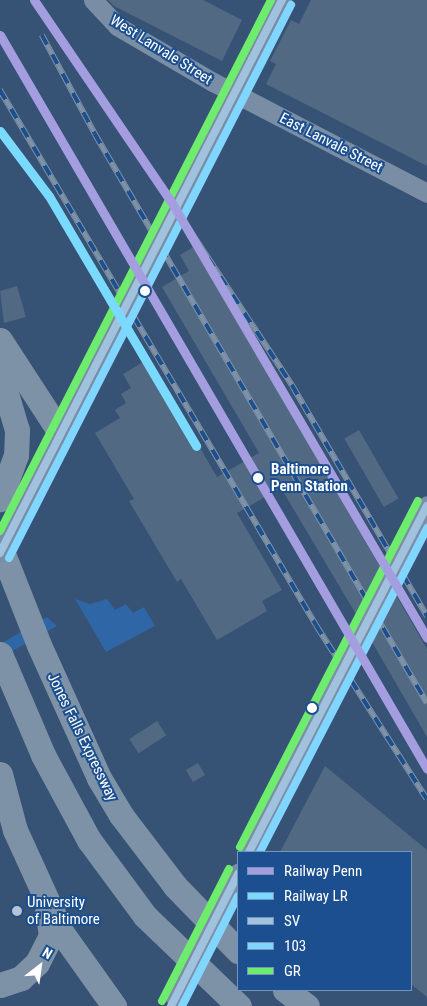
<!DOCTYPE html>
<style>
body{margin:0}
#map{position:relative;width:427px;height:1006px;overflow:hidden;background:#365274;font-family:"Roboto Condensed",sans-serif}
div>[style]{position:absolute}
.green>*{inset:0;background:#2f66a5}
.building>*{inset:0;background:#526984;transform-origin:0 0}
.secondary>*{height:19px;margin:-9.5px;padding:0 9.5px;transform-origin:9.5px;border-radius:9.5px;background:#798da4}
.primary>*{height:21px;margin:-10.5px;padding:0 10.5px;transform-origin:10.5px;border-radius:10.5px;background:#7d8ea7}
.motorway>*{height:25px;margin:-12.5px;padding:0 12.5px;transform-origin:12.5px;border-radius:12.5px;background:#7e92a7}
.rail>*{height:5.5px;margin-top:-2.75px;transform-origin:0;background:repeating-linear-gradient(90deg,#1b4f8f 0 11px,#7e92a7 0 22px);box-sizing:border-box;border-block:1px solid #7e92a7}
.secondary-bridge>*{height:19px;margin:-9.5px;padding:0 9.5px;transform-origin:9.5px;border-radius:9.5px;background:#798da4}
.primary-bridge>*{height:21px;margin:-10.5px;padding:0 10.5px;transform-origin:10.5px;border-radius:10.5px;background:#7d8ea7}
.bus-1>*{height:8px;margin:-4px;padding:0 4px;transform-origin:4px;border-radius:4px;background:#a1c2de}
.bus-2>*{height:8px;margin:-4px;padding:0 4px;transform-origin:4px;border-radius:4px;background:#80d6ff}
.bus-3>*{height:8px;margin:-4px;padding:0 4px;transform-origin:4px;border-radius:4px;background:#6dec6d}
.rail-1>*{height:9px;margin:-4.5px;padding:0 4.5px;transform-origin:4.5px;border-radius:4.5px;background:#a49ee1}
.rail-2>*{height:9px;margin:-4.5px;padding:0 4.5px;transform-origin:4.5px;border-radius:4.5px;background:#7adafe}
.dots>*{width:14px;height:14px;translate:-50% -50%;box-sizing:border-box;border:2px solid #1b4f8f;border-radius:50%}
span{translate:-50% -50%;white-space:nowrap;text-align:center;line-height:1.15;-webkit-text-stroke:4px #1b4f8f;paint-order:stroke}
.street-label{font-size:15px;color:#fff}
.stop-label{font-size:15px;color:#fff;font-weight:700}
.left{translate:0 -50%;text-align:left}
.poi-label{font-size:15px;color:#fff}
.legend{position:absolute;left:237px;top:851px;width:175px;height:140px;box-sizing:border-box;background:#1b4f8f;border:1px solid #7695bc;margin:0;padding:6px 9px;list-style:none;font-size:15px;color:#fff}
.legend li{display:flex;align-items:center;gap:10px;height:25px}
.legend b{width:25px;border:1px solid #7695bc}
.north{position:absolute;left:15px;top:941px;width:50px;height:50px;-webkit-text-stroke:4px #1b4f8f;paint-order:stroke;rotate:30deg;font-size:14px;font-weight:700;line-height:20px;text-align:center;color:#fff}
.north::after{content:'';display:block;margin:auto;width:18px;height:22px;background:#fff;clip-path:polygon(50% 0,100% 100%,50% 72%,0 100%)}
</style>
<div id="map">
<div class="green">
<i style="clip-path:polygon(75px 599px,90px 604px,107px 599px,115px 610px,126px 604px,133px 613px,144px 607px,155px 626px,106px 652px)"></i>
<i style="clip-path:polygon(47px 617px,57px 626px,0 658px,0 644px)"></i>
</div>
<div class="building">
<i style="clip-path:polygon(108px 0,203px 0,242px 20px,222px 61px,114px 6px)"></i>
<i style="clip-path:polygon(311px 0,427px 0,427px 166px,266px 84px,276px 64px,270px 61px,291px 20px,299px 24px)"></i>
<i style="clip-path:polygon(195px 246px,381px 569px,357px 616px,281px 488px,237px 513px,282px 590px,262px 601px,267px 611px,217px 640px,181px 579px,177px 582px,129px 501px,134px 499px,95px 433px,120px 418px,115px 410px,126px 403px,121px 394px,131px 388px,123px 374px,148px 359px,217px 477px,259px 453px,162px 287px,189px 271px,180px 255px)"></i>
<i style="clip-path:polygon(17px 286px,26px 317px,4px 323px,0 291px)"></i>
<i style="left:359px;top:430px;width:79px;height:17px;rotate:60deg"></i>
<i style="clip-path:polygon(396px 595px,427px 649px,427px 737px,372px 642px)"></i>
<i style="left:157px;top:721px;width:17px;height:33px;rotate:57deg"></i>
<i style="left:198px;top:763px;width:14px;height:14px;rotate:60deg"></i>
<i style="clip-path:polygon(325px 766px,427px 850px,427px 997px,411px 984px,411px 852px,280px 852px)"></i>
</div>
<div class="secondary">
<i style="left:93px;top:0;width:35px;rotate:47deg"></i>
<i style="left:117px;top:26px;width:111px;rotate:30.3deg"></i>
<i style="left:213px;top:82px;width:241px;rotate:27.4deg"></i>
<i style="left:192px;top:176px;width:198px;rotate:-62.9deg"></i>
</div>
<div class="primary">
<i style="left:249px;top:852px;width:132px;rotate:-62.5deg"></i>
</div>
<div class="motorway">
<i style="left:0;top:340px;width:112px;rotate:57deg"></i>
<i style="left:0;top:373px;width:59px;rotate:73.4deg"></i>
<i style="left:17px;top:430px;width:25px;rotate:92deg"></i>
<i style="left:16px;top:455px;width:47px;rotate:110deg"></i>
<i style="left:0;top:546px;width:106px;rotate:68.5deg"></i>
<i style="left:39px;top:645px;width:146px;rotate:65.7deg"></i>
<i style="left:99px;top:778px;width:43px;rotate:59.3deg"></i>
<i style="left:121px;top:815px;width:89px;rotate:52.7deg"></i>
<i style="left:175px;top:886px;width:91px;rotate:45.9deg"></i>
<i style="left:0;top:654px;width:110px;rotate:66.9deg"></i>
<i style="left:43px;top:755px;width:97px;rotate:61.6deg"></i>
<i style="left:89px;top:840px;width:94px;rotate:53.6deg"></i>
<i style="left:145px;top:916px;width:130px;rotate:43.8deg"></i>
<i style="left:0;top:774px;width:58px;rotate:75deg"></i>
<i style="left:15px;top:830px;width:113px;rotate:65.5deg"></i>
<i style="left:62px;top:933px;width:90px;rotate:54.5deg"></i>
<i style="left:0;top:985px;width:22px;rotate:-18deg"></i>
<i style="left:21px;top:978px;width:22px;rotate:-43deg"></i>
<i style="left:37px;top:963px;width:31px;rotate:-63deg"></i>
<i style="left:51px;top:935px;width:24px;rotate:-99deg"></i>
<i style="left:285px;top:990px;width:27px;rotate:36deg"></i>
</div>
<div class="rail">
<i style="left:42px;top:35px;width:112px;rotate:61.8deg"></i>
<i style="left:95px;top:134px;width:659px;rotate:59.74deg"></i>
<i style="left:0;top:90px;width:621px;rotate:59.43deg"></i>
<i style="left:316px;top:625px;width:206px;rotate:57.5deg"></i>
<i style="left:172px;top:203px;width:218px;rotate:56.6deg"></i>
<i style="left:292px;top:385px;width:268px;rotate:59.7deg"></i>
</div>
<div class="secondary-bridge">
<i style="left:0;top:553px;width:423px;rotate:-63deg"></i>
</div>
<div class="primary-bridge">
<i style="left:310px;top:735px;width:257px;rotate:-62.9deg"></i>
<i style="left:176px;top:997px;width:138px;rotate:-63.2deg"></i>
</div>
<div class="bus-1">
<i style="left:0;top:553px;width:621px;rotate:-62.98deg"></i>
<i style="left:249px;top:852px;width:389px;rotate:-62.8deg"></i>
<i style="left:171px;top:1006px;width:148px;rotate:-63.1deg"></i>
</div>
<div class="bus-2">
<i style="left:9px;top:558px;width:621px;rotate:-62.98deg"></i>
<i style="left:260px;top:852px;width:365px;rotate:-62.7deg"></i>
<i style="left:182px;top:1006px;width:123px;rotate:-63deg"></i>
</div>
<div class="bus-3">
<i style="left:0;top:531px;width:596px;rotate:-62.96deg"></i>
<i style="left:240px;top:847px;width:389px;rotate:-62.8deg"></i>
<i style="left:162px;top:1001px;width:148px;rotate:-63.1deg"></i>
</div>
<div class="rail-1">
<i style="left:34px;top:0;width:245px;rotate:55.8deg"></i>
<i style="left:172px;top:203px;width:504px;rotate:59.62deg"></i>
<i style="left:0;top:35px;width:849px;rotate:59.81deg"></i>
</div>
<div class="rail-2">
<i style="left:0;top:131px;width:81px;rotate:53deg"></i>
<i style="left:49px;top:196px;width:290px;rotate:59.5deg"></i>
</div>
<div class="dots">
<i style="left:145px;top:291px;background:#fff"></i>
<i style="left:258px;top:478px;background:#fff"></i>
<i style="left:312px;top:708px;background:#fff"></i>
<i style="left:17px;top:911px;background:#b9c2ce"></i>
</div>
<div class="street-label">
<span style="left:161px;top:50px;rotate:32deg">West Lanvale Street</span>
<span style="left:331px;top:143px;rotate:27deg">East Lanvale Street</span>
<span style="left:82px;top:737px;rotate:64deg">Jones Falls Expressway</span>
</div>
<div class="stop-label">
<span class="left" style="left:271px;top:478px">Baltimore<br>Penn Station</span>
</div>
<div class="poi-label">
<span class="left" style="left:27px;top:911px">University<br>of Baltimore</span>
</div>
<ul class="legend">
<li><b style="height:6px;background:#a49ee1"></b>Railway Penn</li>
<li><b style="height:6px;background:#7adafe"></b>Railway LR</li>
<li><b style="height:6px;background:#a1c2de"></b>SV</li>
<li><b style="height:6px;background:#80d6ff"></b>103</li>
<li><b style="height:6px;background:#6dec6d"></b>GR</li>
</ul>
<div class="north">N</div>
</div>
